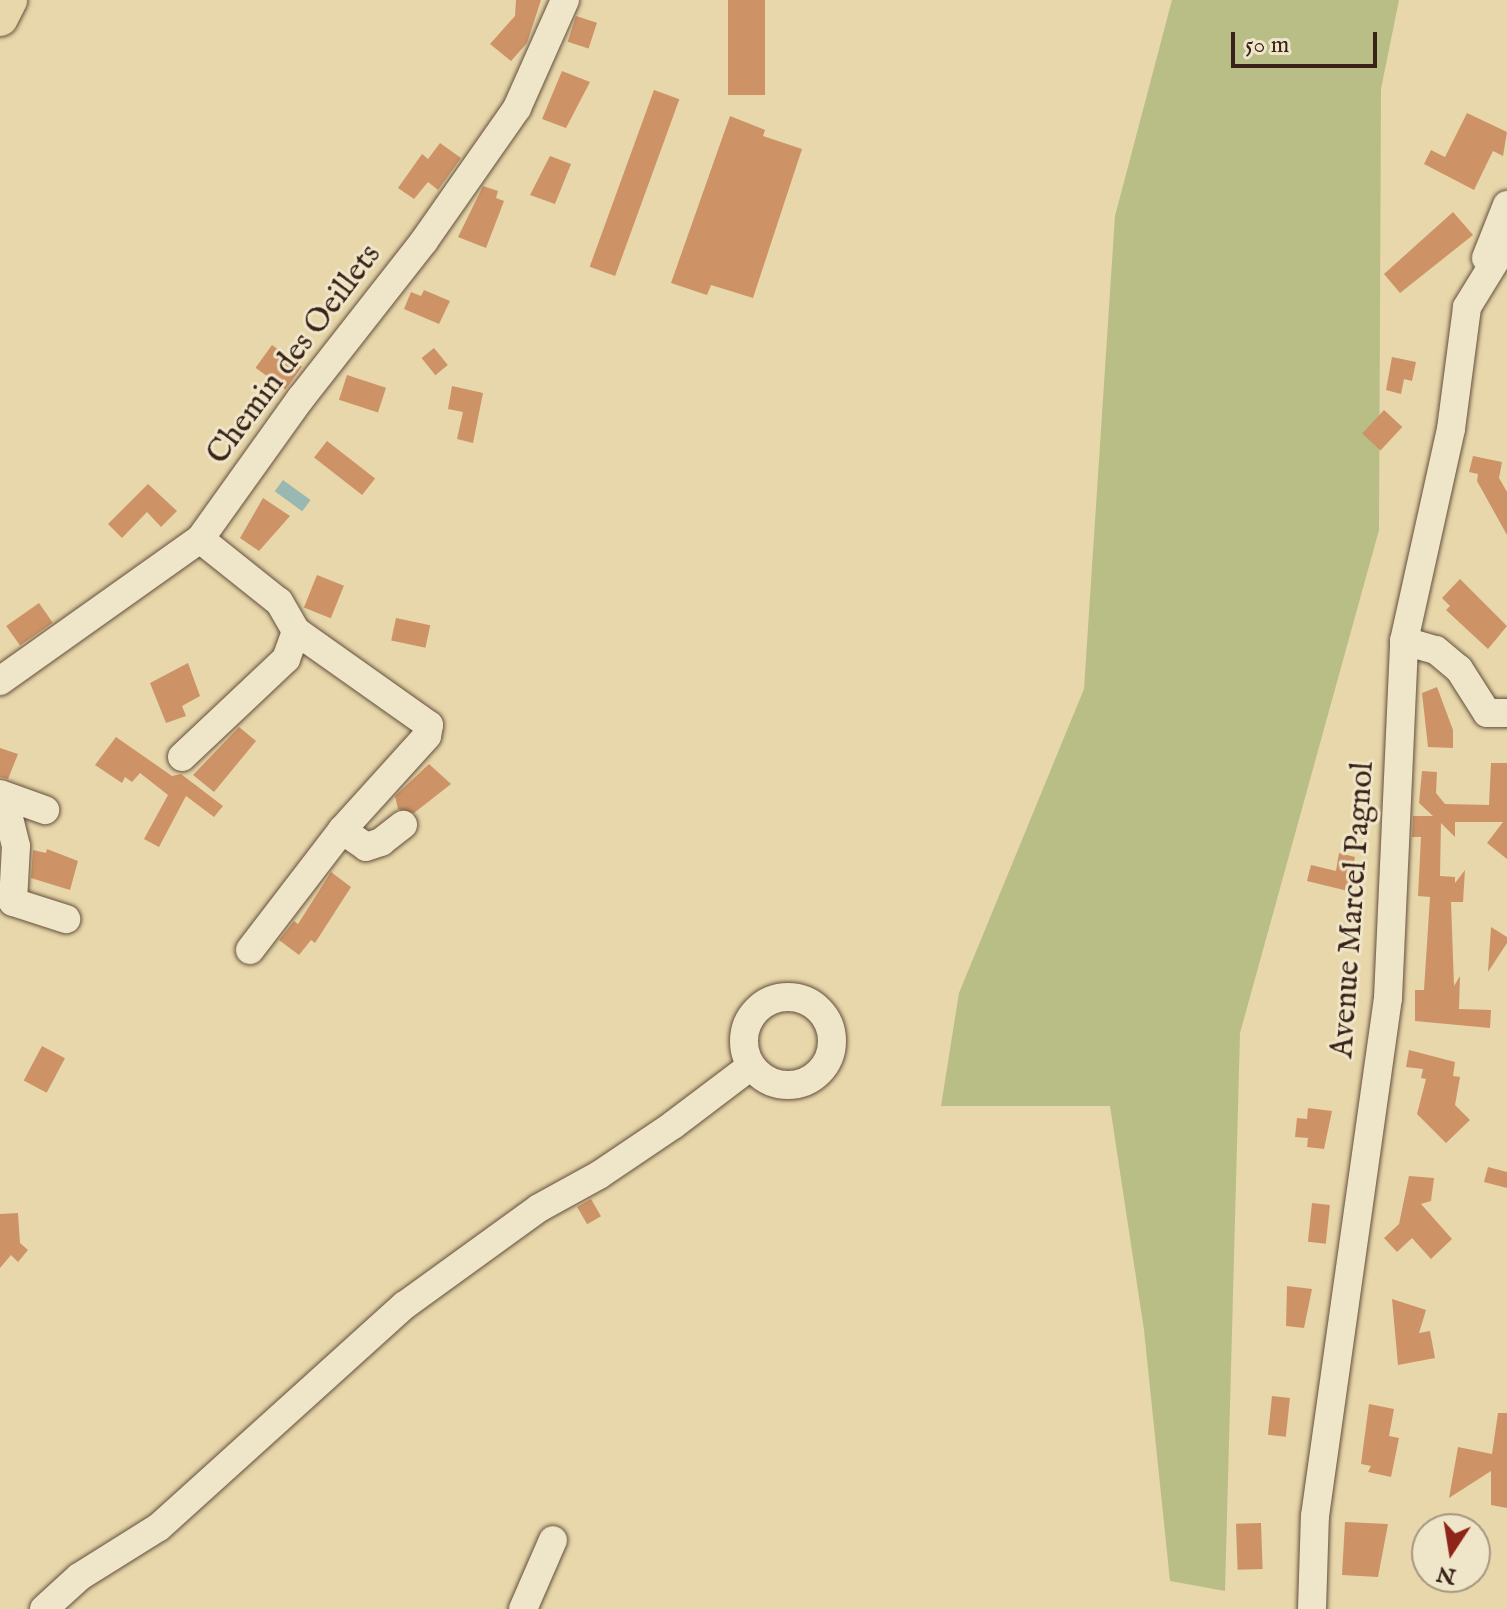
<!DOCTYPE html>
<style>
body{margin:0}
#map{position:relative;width:1507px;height:1609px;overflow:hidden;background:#e7d7aa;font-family:"IM FELL English",serif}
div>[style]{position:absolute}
.green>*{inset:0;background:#b9bd86}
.water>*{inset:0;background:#98b8b1;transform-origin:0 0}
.building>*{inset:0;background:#cd9367;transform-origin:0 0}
.roads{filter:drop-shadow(0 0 2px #644f3d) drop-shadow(0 0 2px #644f3d)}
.minor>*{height:28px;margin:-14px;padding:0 14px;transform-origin:14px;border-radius:14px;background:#efe5c8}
.minor>.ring{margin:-14px;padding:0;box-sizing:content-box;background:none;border:28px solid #efe5c8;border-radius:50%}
.major>*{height:36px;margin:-18px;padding:0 18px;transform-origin:18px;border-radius:18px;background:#e7d7aa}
span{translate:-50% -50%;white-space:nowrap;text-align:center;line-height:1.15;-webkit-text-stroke:6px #efe5c8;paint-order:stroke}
.street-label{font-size:32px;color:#392219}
.north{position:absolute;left:1411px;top:1513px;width:80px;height:80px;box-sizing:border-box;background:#efe5c8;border:2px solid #a69782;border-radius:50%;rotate:192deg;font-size:22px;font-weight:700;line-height:32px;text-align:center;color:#392219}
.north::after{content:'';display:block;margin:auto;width:28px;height:36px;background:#8f2418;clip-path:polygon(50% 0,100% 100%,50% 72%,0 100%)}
.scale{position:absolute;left:1231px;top:32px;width:146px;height:36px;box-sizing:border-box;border:4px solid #392219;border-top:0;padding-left:10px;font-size:24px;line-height:28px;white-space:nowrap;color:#392219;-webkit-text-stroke:6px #efe5c8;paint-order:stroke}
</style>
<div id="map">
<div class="green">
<i style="clip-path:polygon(1172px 0,1399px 0,1381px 89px,1379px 530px,1240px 1033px,1225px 1591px,1170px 1581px,1144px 1330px,1110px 1106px,941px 1106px,959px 993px,1084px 689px,1115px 216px)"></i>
</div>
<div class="water">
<i style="left:283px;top:480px;width:34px;height:14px;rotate:36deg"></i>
</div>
<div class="building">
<i style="clip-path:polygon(516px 0,541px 0,527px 43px,511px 61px,490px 44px,515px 16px)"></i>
<i style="left:728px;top:0;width:37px;height:95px"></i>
<i style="left:576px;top:16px;width:22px;height:27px;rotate:18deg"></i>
<i style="clip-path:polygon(562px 71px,590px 82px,566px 128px,542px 119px)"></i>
<i style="left:654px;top:90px;width:27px;height:188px;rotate:20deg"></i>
<i style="clip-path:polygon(1467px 113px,1507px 132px,1503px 156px,1493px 151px,1474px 190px,1424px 164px,1431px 150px,1445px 157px)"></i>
<i style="clip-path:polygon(730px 116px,765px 130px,763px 136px,802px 149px,753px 298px,711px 285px,707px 295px,671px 283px)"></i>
<i style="clip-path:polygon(440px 143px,461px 158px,438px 190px,428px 182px,414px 199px,398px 188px,422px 154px,428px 159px)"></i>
<i style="clip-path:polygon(550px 156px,571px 164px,555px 204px,530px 195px)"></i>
<i style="clip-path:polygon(483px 186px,498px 191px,496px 198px,504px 201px,486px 248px,458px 237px)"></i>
<i style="clip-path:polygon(1453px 212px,1473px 235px,1400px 293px,1384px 274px)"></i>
<i style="clip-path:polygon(424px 290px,450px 301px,439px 324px,404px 309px,411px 292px,421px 296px)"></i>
<i style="left:272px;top:345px;width:37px;height:28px;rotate:36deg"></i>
<i style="left:434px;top:348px;width:22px;height:16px;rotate:51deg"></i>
<i style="clip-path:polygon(1392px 357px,1416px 362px,1412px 381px,1404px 379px,1401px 394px,1386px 390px)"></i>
<i style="left:347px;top:375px;width:41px;height:26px;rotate:18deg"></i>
<i style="clip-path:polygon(452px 386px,483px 393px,473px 443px,457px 439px,463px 412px,448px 409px)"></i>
<i style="left:1384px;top:410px;width:25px;height:32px;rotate:43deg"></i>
<i style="left:327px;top:441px;width:61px;height:21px;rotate:38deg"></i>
<i style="clip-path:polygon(1473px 456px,1502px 462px,1499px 478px,1507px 492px,1507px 535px,1477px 481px,1478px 474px,1469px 472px)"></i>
<i style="clip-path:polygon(148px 484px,177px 511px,161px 527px,147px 512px,122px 538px,108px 524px)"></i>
<i style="clip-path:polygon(263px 498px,290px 516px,259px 551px,240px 538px)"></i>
<i style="left:317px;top:575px;width:29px;height:35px;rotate:22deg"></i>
<i style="clip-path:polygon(1460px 579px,1507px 626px,1488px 649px,1446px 610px,1450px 606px,1442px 598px)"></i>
<i style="left:39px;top:603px;width:24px;height:40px;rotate:55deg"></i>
<i style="left:396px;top:618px;width:35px;height:23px;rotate:12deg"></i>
<i style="clip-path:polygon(188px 663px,200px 696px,182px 706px,186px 716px,166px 723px,150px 683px)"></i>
<i style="clip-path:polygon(1437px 687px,1453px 730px,1453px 748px,1428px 747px,1422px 693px)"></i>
<i style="clip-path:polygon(239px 727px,256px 741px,214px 792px,193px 775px)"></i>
<i style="clip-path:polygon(116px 737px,172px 776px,181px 774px,223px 806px,214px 817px,186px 796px,159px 847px,144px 839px,168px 795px,140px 773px,132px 782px,125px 777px,122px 783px,95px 765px)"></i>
<i style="clip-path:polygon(0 748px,18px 754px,8px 779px,0 777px)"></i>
<i style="clip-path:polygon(1491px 763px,1507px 763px,1507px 859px,1487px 843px,1503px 822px,1455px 822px,1455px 837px,1441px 823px,1440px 876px,1455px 877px,1455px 883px,1465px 870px,1463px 902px,1451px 902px,1454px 986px,1460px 976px,1459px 1009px,1491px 1010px,1490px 1028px,1415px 1021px,1415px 990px,1424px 990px,1430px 897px,1418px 896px,1421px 837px,1412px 837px,1413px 816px,1433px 816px,1419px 803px,1422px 771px,1437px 772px,1436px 793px,1445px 804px,1489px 805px)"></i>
<i style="clip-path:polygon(429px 764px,451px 784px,414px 813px,398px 809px,395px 796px)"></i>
<i style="clip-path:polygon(47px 849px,78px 861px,70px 890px,31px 878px,33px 850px,46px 853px)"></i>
<i style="clip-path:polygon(1339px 853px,1355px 857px,1348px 891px,1307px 881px,1311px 865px,1336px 871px)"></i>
<i style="clip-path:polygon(331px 872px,351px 887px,315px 943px,311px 940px,299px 955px,279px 940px,294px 921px,298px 924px)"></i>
<i style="clip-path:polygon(1491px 927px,1507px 937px,1507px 943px,1488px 972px)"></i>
<i style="left:42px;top:1046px;width:26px;height:39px;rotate:28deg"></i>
<i style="clip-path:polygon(1409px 1050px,1455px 1062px,1453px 1076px,1460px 1077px,1455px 1105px,1470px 1120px,1446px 1143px,1417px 1114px,1426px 1079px,1421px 1078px,1423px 1069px,1406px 1067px)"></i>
<i style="clip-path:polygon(1308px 1108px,1332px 1111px,1324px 1149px,1307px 1147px,1308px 1138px,1295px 1137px,1297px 1118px,1307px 1119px)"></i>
<i style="clip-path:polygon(1488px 1167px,1507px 1172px,1507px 1188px,1484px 1182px)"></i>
<i style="clip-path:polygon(1409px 1176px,1434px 1178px,1431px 1201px,1421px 1204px,1452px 1239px,1431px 1259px,1412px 1238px,1397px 1252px,1384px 1238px,1399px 1224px)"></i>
<i style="left:591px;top:1199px;width:20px;height:16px;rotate:60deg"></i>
<i style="left:1312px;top:1203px;width:18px;height:39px;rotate:6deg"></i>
<i style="clip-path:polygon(18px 1213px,20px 1243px,28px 1250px,18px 1262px,11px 1255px,0 1268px,0 1214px)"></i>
<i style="clip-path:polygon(1287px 1286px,1312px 1289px,1304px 1328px,1286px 1326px)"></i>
<i style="clip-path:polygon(1392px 1299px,1426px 1310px,1419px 1333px,1430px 1331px,1435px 1358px,1398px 1365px)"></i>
<i style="left:1272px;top:1396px;width:18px;height:39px;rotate:6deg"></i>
<i style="clip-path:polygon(1369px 1404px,1394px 1409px,1389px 1436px,1399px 1438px,1391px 1477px,1368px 1472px,1371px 1466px,1361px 1464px)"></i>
<i style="clip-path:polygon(1498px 1413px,1507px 1413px,1507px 1508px,1491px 1505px,1491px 1471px,1449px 1498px,1458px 1447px,1492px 1454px)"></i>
<i style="clip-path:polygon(1345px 1522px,1388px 1524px,1378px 1577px,1342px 1575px)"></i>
<i style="left:1261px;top:1523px;width:46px;height:25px;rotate:88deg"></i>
</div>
<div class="roads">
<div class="minor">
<i style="left:1486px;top:258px;width:57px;rotate:-68.4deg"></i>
<i style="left:296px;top:631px;width:163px;rotate:35.3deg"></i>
<i style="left:429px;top:725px;width:11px;rotate:100deg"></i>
<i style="left:427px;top:736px;width:127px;rotate:132.1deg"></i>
<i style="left:342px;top:830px;width:29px;rotate:35deg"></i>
<i style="left:366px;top:847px;width:16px;rotate:-18deg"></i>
<i style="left:381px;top:842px;width:28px;rotate:-38deg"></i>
<i style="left:1404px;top:641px;width:33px;rotate:16deg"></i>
<i style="left:1436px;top:650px;width:30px;rotate:40deg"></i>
<i style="left:1459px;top:669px;width:52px;rotate:57.5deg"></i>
<i style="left:1487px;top:713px;width:20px"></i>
<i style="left:0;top:681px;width:245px;rotate:-35.4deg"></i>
<i style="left:200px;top:539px;width:173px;rotate:-54.4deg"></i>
<i style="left:301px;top:398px;width:199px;rotate:-51.9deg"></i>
<i style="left:424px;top:241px;width:162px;rotate:-55deg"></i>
<i style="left:517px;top:108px;width:118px;rotate:-66deg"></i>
<i style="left:182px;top:757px;width:143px;rotate:-43.3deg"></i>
<i style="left:286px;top:659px;width:30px;rotate:-70deg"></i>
<i style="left:296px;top:631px;width:34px;rotate:-120deg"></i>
<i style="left:279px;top:602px;width:101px;rotate:-141.4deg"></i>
<i style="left:0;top:794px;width:48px;rotate:19.6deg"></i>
<i style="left:0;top:811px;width:11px;rotate:38deg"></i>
<i style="left:9px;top:818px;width:29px;rotate:76deg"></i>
<i style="left:16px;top:846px;width:56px;rotate:93.1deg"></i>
<i style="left:13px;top:902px;width:56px;rotate:17.8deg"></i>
<i style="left:250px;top:950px;width:151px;rotate:-52.5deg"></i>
<i class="ring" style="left:744px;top:997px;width:60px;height:60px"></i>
<i style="left:44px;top:1609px;width:47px;rotate:-42.4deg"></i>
<i style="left:79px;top:1577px;width:94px;rotate:-32deg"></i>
<i style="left:159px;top:1527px;width:331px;rotate:-42.1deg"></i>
<i style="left:405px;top:1305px;width:165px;rotate:-35.9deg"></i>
<i style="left:539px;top:1208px;width:68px;rotate:-28.8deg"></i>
<i style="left:599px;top:1175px;width:89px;rotate:-34deg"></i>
<i style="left:673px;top:1125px;width:98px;rotate:-37.1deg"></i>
<i style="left:523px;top:1609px;width:75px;rotate:-66.5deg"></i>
<i style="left:1312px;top:1609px;width:93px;rotate:-88.2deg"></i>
<i style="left:1315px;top:1516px;width:523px;rotate:-81.98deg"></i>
<i style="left:1388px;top:998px;width:357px;rotate:-87.4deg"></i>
<i style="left:1404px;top:641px;width:217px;rotate:-77.5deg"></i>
<i style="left:1451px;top:429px;width:123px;rotate:-82.5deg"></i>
<i style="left:1467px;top:307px;width:76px;rotate:-58.4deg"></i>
</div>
<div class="major">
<i style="left:0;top:18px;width:20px;rotate:-63deg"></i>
</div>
</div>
<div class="street-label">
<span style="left:295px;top:355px;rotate:-53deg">Chemin des Oeillets</span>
<span style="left:1354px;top:910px;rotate:-86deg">Avenue Marcel Pagnol</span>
</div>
<div class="north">N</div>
<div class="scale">50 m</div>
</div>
